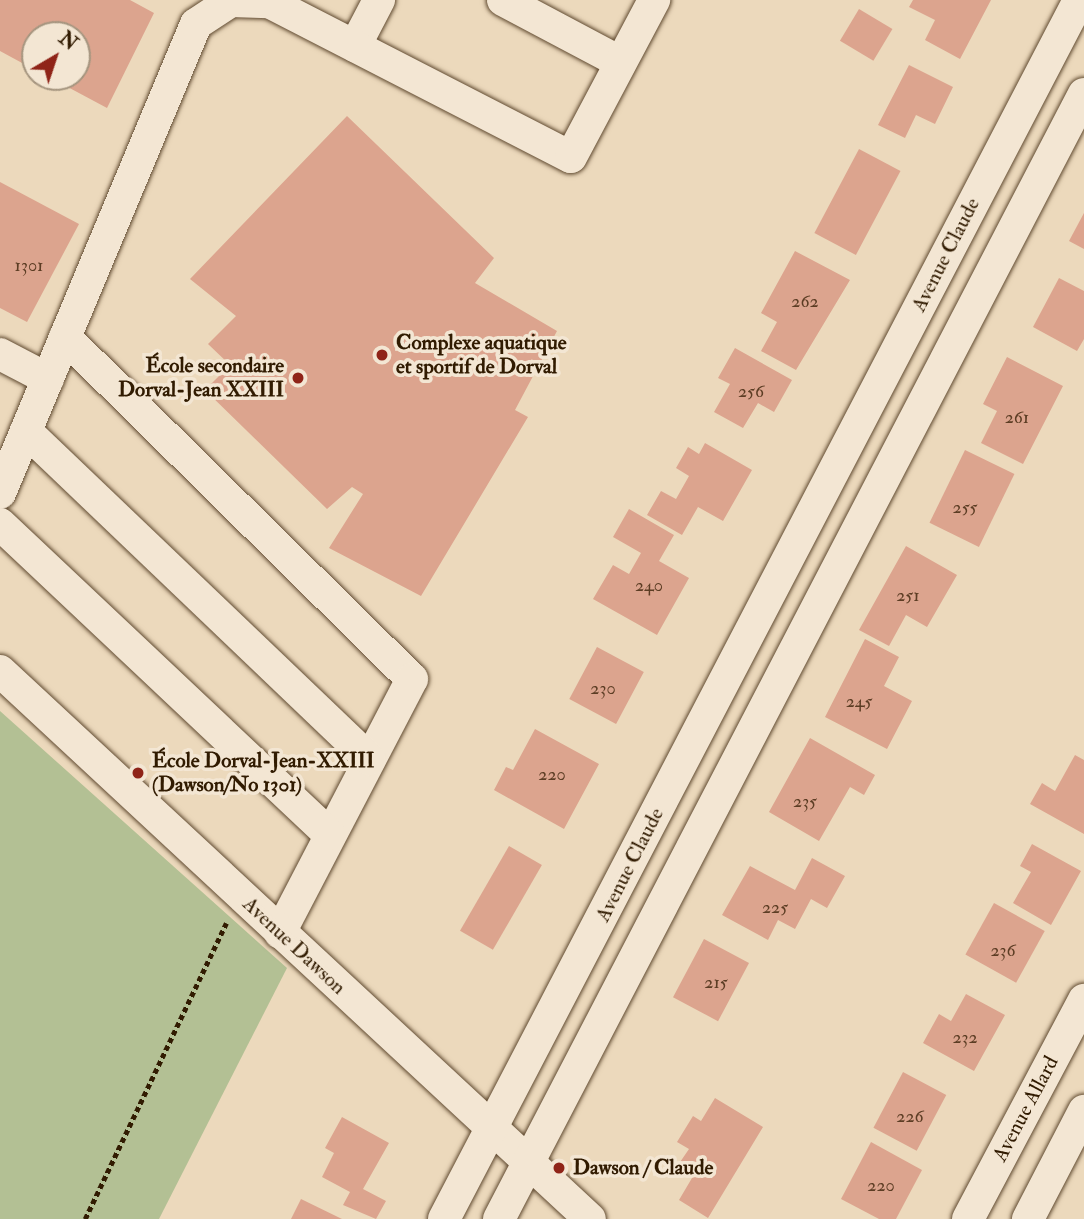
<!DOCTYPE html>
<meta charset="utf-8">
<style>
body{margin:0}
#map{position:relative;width:1084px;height:1219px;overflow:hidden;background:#ecd9bc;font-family:"IM FELL Double Pica",serif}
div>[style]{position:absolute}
.green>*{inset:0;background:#b3c094}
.building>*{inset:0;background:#dca48e;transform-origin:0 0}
.path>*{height:4.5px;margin-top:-2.25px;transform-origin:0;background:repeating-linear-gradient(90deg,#311b01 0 5px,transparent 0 8.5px)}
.roads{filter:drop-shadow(0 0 2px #604a30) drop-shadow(0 0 2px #604a30)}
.minor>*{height:32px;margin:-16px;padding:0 16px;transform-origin:16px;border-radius:16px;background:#f3e6d3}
.dots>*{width:19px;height:19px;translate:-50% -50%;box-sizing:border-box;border:4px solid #f3e6d3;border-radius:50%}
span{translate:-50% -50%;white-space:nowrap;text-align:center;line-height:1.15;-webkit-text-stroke:7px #f3e6d3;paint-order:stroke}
.number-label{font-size:18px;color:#5c3d24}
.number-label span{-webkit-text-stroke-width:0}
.street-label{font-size:21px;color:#311b01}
.poi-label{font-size:21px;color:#311b01;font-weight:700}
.left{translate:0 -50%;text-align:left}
.right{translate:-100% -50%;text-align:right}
.north{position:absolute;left:21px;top:21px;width:70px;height:70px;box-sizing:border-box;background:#f3e6d3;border:2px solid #a5957f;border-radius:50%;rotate:39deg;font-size:19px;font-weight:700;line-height:28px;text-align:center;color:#311b01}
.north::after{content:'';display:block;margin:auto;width:24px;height:32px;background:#8f2418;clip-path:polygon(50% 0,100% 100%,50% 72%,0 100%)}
</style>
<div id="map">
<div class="green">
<i style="clip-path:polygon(0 711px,287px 968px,159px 1219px,0 1219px)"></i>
</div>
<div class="building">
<i style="clip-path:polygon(0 0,130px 0,154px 13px,107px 108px,49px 77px,77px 77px,77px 35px,35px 35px,35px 70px,0 51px)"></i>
<i style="clip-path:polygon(913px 0,991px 0,960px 59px,925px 40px,935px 20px,909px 7px)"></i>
<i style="left:859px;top:9px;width:39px;height:37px;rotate:31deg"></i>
<i style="clip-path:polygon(909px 65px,953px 87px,935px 124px,916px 115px,905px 138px,878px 125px)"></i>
<i style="clip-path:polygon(347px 116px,494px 258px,475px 283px,557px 331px,515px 410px,528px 417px,421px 596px,329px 548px,363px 494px,352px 487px,327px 509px,205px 390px,230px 365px,208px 344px,236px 316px,190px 279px)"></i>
<i style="left:859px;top:149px;width:47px;height:95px;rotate:28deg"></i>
<i style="clip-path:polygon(0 182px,79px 224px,27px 322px,0 308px)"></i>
<i style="clip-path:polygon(1084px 213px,1084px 249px,1069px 241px)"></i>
<i style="clip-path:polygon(795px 251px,850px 280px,796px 370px,761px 351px,777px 322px,761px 313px)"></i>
<i style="clip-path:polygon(1059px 278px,1084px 291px,1084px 339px,1077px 351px,1033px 327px)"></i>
<i style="clip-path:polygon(735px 348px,792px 380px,774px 412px,758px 403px,743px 428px,714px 412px,730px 384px,718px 378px)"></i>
<i style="clip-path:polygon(1007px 357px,1063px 386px,1023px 464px,981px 443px,997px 411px,983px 404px)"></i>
<i style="clip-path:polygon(705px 443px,752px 470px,723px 521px,698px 507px,682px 535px,647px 515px,661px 491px,676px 499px,689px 476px,676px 468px,688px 447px,699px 454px)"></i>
<i style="left:965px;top:450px;width:55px;height:81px;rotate:26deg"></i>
<i style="clip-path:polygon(629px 509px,674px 535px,659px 561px,689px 578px,657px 635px,593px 599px,613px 565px,629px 574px,641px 553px,613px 537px)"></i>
<i style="clip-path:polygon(906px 546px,957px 575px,927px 627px,906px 615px,889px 646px,859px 630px)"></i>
<i style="clip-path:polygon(865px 639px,899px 657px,884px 686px,912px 701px,887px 749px,825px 717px)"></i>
<i style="left:597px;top:647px;width:53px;height:59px;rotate:28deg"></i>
<i style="clip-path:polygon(535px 729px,599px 764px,564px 829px,494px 790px,506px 767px,513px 770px)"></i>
<i style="clip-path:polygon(810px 738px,875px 775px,864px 795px,850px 787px,819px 841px,769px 812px)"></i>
<i style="clip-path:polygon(1075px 755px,1084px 760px,1084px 834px,1030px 804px,1042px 783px,1055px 791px)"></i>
<i style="clip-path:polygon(1032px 844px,1081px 871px,1051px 925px,1013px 903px,1031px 872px,1020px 866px)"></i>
<i style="left:509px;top:846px;width:38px;height:98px;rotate:30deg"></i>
<i style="clip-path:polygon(812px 858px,845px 876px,827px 908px,811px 899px,795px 929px,778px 920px,768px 940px,722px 915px,750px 866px,795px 890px)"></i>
<i style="left:994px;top:903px;width:58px;height:59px;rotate:29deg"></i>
<i style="left:704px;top:939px;width:51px;height:66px;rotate:28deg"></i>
<i style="clip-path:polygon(966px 994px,1005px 1015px,974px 1071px,923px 1043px,939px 1014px,951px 1021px)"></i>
<i style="left:903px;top:1072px;width:49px;height:63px;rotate:28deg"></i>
<i style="clip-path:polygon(715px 1098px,763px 1127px,708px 1218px,679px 1200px,692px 1178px,676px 1168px,689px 1149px,677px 1142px,693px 1116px,701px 1121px)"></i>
<i style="clip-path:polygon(342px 1117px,389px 1143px,363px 1189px,386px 1201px,376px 1219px,343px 1205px,350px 1192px,322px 1177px,334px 1153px,325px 1148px)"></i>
<i style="clip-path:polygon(871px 1142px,922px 1170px,896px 1219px,879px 1219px,841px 1199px)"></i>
<i style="clip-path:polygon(301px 1199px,342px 1219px,291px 1219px)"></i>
</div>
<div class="path">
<i style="left:85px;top:1219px;width:328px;rotate:-64.5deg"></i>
</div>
<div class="roads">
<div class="minor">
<i style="left:503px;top:0;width:132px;rotate:27.9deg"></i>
<i style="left:355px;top:46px;width:52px;rotate:-62.4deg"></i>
<i style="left:65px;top:337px;width:487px;rotate:44.6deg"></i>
<i style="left:412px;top:679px;width:286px;rotate:117.5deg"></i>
<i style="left:0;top:354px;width:54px;rotate:27.5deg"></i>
<i style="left:26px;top:431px;width:475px;rotate:43.7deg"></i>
<i style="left:0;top:493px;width:508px;rotate:-67.32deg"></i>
<i style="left:196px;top:24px;width:42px;rotate:-33.3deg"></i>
<i style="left:231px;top:1px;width:38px;rotate:2deg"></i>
<i style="left:269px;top:2px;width:339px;rotate:27.2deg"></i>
<i style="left:571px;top:157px;width:178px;rotate:-62.1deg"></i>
<i style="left:0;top:524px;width:452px;rotate:43.3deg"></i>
<i style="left:0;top:671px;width:805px;rotate:42.89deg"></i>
<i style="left:444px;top:1219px;width:1374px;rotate:-62.48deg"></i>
<i style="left:499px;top:1219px;width:1268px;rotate:-62.53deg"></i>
<i style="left:968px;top:1219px;width:248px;rotate:-62.1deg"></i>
<i style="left:1028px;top:1219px;width:122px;rotate:-62.6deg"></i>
</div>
</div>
<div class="dots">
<i style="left:382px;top:355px;background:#8f2418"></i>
<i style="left:298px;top:378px;background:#8f2418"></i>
<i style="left:138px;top:773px;background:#8f2418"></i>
<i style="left:559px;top:1168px;background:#8f2418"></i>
</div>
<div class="number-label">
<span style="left:29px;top:266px">1301</span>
<span style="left:805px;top:302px">262</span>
<span style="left:751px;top:392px">256</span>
<span style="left:1017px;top:418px">261</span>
<span style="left:965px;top:508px">255</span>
<span style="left:649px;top:586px">240</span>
<span style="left:908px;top:596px">251</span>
<span style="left:603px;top:689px">230</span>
<span style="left:859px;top:702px">245</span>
<span style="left:552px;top:775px">220</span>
<span style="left:805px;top:802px">235</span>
<span style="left:775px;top:908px">225</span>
<span style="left:1003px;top:951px">236</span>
<span style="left:716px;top:983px">215</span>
<span style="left:965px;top:1038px">232</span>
<span style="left:910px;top:1117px">226</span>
<span style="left:881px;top:1186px">220</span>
</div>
<div class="street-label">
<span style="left:946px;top:255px;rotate:-63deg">Avenue Claude</span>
<span style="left:630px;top:865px;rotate:-63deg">Avenue Claude</span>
<span style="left:294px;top:946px;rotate:43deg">Avenue Dawson</span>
<span style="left:1026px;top:1109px;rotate:-62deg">Avenue Allard</span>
</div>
<div class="poi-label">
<span class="left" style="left:396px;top:355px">Complexe aquatique<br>et sportif de Dorval</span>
<span class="right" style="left:284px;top:378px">École secondaire<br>Dorval-Jean XXIII</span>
<span class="left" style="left:152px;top:773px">École Dorval-Jean-XXIII<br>(Dawson/No 1301)</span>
<span class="left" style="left:573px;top:1168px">Dawson / Claude</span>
</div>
<div class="north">N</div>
</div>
